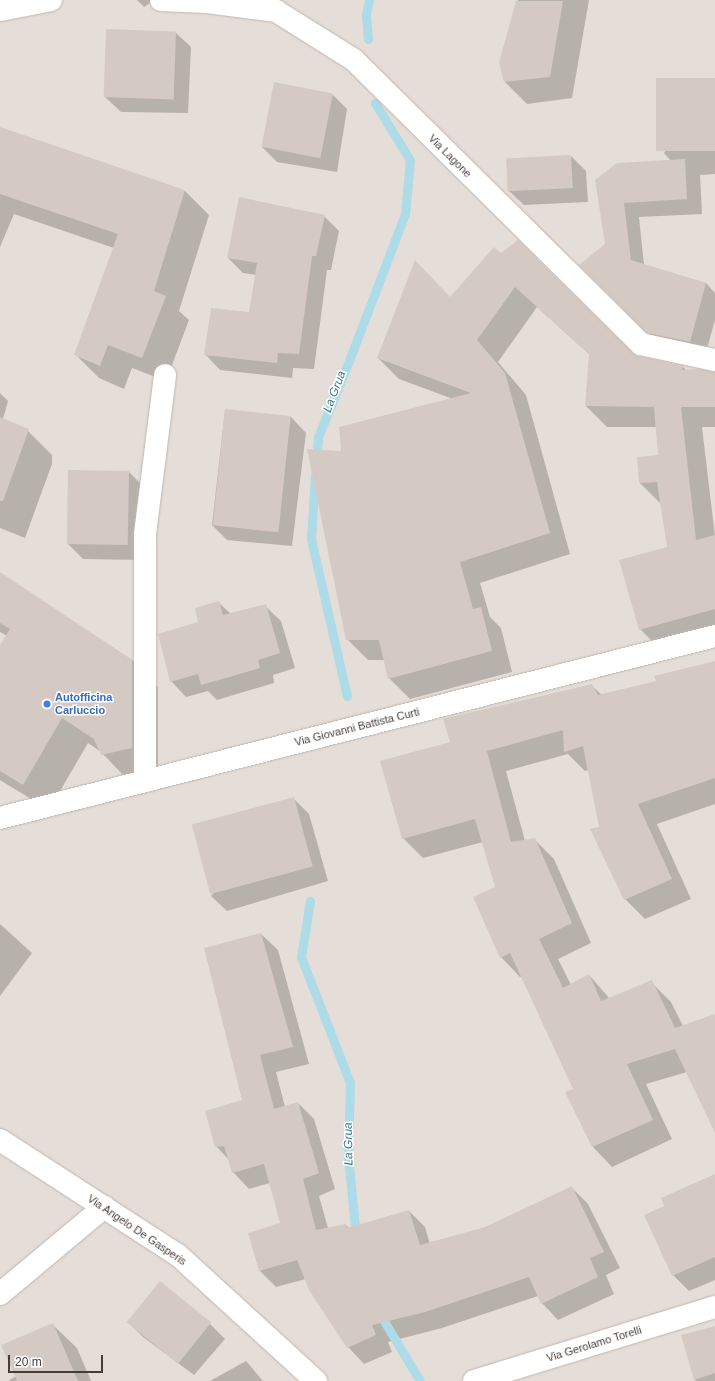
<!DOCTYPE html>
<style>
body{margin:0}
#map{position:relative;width:715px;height:1381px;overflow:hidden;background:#f2ede9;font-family:Arial,sans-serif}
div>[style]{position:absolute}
.residential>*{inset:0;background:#e5ded8;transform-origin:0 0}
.shadow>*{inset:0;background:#0003}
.stream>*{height:9px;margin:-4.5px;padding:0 4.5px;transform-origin:4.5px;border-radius:4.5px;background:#addbe7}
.building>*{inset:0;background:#d5cac3;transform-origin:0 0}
.roads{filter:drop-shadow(0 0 1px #c0b6af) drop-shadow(0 0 1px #c0b6af)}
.minor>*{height:22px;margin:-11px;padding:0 11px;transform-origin:11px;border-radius:11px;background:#fff}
.dots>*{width:11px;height:11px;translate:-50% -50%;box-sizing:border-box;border:2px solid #fff;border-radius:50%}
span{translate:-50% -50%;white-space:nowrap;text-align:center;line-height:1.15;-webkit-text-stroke:3px #fff;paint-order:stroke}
.street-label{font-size:11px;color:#453d38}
.shop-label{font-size:11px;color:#366cbe;font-weight:700}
.left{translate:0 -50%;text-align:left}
.water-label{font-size:12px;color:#377a8e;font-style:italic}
.scale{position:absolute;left:8px;top:1355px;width:95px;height:18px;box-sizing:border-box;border:2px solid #453d38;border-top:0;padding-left:5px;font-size:12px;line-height:14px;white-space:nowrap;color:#453d38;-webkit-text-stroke:3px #fff;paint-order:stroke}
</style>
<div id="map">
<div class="residential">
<i style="left:0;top:0;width:715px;height:1381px"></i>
</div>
<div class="shadow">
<i style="clip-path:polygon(137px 0,154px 0,144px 7px)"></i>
<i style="clip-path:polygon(518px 0,589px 0,572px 98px,527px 104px,504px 81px,500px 63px)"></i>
<i style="clip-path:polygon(175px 32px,191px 47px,188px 113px,121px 112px,105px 97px)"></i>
<i style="clip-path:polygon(715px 79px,715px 174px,700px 175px,702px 214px,639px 217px,644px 265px,706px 283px,715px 293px,715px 320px,705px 356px,664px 348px,580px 265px,606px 245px,596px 180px,671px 161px,664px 153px)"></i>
<i style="clip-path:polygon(332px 94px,347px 109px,337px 172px,277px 162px,262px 147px)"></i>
<i style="clip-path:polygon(0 129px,185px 191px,209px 215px,179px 311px,189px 320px,166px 381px,132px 368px,124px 389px,99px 378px,75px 354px,114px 248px,14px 214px,0 247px)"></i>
<i style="clip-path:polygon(571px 156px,586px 171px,588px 202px,524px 205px,508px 190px,507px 159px)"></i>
<i style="clip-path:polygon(324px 216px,339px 231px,331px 270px,327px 270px,314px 369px,293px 368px,292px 378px,220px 370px,205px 354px,250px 313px,256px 275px,243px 273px,228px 258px)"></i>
<i style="clip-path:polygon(494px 248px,632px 354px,638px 357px,683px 367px,687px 371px,715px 373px,715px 427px,702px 427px,715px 536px,715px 635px,661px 650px,640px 629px,668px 548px,661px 504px,640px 483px,659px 456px,657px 427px,607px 427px,586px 406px,590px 355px,537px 307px,498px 362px,526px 395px,570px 554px,480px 583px,490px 617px,501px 628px,512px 672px,410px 699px,389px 678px,385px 660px,368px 660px,347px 639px,342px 452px,453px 399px,399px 379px,378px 358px,451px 298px)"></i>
<i style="clip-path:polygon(0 393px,8px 401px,3px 419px,26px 429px,52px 455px,52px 464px,25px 538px,0 528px)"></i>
<i style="clip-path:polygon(225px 410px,291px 417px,306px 433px,292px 546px,227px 540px,212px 525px)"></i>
<i style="clip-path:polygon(129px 472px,144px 487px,140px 560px,83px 559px,67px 543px)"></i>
<i style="clip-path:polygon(0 573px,132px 660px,158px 687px,158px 774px,128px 780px,101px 752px,88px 743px,49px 810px,0 780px,0 647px,7px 636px,0 632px)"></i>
<i style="clip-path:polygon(218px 602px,231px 614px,265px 606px,281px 621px,295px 668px,273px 675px,274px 683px,217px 700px,208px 691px,186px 697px,171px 681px,199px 622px)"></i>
<i style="clip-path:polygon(715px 662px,715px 804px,657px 824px,691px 899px,645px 919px,625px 899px,600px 828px,589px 770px,585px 771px,568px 754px,506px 771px,525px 841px,534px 839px,554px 859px,591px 943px,558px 959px,571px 985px,589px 975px,610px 999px,651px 982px,671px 1002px,683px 1026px,715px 1015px,715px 1124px,687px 1072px,646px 1084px,672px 1139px,612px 1167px,593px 1147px,567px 1093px,575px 1089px,522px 976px,520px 977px,501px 957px,496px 887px,483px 842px,423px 858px,403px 838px,451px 742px,592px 686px,602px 695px,657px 682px)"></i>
<i style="clip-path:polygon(293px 798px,309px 814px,328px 881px,227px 911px,211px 896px)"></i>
<i style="clip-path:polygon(0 924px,32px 953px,0 996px)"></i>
<i style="clip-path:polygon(261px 934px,278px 950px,309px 1064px,276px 1072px,285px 1107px,298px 1103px,314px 1119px,335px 1189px,319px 1196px,328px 1228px,346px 1225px,350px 1229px,409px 1211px,425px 1227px,430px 1244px,486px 1228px,572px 1188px,588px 1204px,620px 1268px,606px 1275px,614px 1294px,558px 1320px,542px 1303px,538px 1296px,442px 1328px,388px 1342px,392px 1352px,364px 1364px,348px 1347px,306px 1279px,276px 1287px,260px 1271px,282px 1224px,270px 1183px,249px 1189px,233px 1172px,229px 1160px,216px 1146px,243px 1101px)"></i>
<i style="clip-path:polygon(715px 1175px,715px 1280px,689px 1291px,673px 1275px,665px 1206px)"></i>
<i style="clip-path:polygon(128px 1322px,210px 1324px,225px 1339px,194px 1375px,143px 1337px)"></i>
<i style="clip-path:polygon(53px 1325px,77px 1348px,91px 1381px,8px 1381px,16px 1376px)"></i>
<i style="clip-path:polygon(715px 1327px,715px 1381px,696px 1381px,694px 1379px)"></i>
<i style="clip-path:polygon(246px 1361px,263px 1381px,210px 1381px)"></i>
</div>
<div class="stream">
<i style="left:368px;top:39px;width:25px;rotate:-95deg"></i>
<i style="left:366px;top:14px;width:14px;rotate:-78deg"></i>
<i style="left:316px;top:461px;width:24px;rotate:-85deg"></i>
<i style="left:318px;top:437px;width:85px;rotate:-67.9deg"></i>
<i style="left:350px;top:358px;width:154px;rotate:-69.1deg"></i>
<i style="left:405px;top:214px;width:54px;rotate:-84.7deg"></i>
<i style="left:410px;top:160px;width:67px;rotate:-121.6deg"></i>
<i style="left:315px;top:474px;width:65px;rotate:93.5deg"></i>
<i style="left:311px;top:539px;width:161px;rotate:77.1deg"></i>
<i style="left:310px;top:901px;width:57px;rotate:99.1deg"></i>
<i style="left:301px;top:957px;width:135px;rotate:68.7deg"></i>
<i style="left:350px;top:1083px;width:73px;rotate:91.6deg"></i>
<i style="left:348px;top:1156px;width:82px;rotate:84.4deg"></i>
<i style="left:378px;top:1311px;width:82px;rotate:59deg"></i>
</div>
<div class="building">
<i style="clip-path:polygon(516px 1px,563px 1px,550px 77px,504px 82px,499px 63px)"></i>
<i style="left:106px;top:29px;width:70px;height:68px;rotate:2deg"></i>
<i style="left:715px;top:78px;width:73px;height:59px;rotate:90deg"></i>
<i style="left:274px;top:82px;width:60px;height:66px;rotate:11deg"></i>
<i style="clip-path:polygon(0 127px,185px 190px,154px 291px,166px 296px,142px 358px,108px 345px,100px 366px,74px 355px,118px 234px,0 194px)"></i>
<i style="left:571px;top:155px;width:33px;height:65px;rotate:87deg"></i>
<i style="clip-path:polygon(685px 159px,687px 199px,624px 203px,631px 260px,706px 283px,690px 342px,647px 333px,579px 265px,605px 244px,595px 180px,617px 163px)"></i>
<i style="clip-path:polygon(239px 197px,325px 215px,316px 256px,312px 256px,299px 354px,278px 353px,277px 363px,204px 355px,211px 308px,249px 312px,257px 263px,227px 258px)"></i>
<i style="clip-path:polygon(518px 240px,633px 353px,638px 356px,683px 366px,682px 370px,699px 369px,715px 372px,715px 407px,681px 407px,696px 540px,715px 535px,715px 609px,639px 630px,619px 560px,667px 547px,657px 482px,639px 483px,637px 457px,658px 455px,654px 407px,585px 406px,589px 354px,515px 287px,477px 340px,505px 373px,550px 533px,460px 562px,473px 609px,481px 607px,492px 651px,388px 679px,379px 640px,346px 640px,307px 449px,341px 451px,339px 427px,471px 393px,377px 358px,415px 260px,450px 297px,494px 247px,501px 253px)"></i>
<i style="left:225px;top:409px;width:66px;height:117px;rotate:6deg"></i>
<i style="clip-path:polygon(0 417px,29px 429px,3px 501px,0 501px)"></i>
<i style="left:68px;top:470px;width:61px;height:74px;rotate:1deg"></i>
<i style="clip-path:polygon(0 572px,132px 660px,132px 748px,101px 755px,94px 739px,62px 718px,23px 785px,0 771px,0 645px,10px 629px,0 623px)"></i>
<i style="clip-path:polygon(219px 601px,223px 615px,266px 604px,280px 653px,258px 660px,260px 668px,201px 685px,198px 674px,170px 682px,158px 634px,198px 622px,195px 608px)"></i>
<i style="clip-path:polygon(715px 661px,715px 778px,638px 804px,672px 879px,624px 900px,590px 829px,599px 827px,583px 746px,564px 752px,563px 730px,487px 751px,511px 842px,535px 838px,572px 923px,539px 939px,563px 988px,589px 974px,601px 1001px,652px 980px,675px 1028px,715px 1014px,715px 1133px,675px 1049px,627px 1064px,653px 1120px,592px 1147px,565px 1092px,573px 1089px,510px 953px,500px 958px,473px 897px,495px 887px,475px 819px,402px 839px,380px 761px,450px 742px,443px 719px,592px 684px,598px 695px,656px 681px,654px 676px)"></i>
<i style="left:294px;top:797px;width:72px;height:106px;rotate:75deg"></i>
<i style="clip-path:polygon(261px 933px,293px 1047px,260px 1055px,274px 1109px,298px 1102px,319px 1173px,303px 1179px,316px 1230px,346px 1224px,347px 1228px,409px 1210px,420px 1245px,485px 1227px,572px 1186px,604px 1252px,590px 1258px,598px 1277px,541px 1304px,529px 1277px,425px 1312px,372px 1325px,376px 1335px,347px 1348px,309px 1290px,297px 1260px,259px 1271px,248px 1233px,280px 1223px,264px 1164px,232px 1173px,224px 1146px,215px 1147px,205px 1111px,242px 1100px,204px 948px)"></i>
<i style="clip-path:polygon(715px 1174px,715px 1257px,672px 1276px,644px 1215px,664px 1206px,661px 1198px)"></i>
<i style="left:160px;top:1281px;width:66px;height:53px;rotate:39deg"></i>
<i style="clip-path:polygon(53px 1323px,78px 1381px,17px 1381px,1px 1345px)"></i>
<i style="clip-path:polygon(715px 1326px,715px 1373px,694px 1380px,681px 1335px)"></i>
</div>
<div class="roads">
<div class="minor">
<i style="left:161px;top:0;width:46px;rotate:2.5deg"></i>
<i style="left:207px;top:2px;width:70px;rotate:7.4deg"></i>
<i style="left:276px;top:11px;width:92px;rotate:32.1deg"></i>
<i style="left:354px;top:60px;width:404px;rotate:44.7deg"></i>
<i style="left:641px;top:344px;width:76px;rotate:12.2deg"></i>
<i style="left:0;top:10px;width:52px;rotate:-11.1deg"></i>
<i style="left:145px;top:781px;width:247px;rotate:-90deg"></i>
<i style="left:145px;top:534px;width:160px;rotate:-82.8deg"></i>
<i style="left:0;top:818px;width:738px;rotate:-14.28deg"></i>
<i style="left:0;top:1140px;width:212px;rotate:32.9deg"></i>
<i style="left:178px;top:1255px;width:187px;rotate:42.4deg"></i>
<i style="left:0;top:1294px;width:136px;rotate:-39.9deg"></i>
<i style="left:474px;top:1381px;width:252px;rotate:-17.1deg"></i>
</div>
</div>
<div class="dots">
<i style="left:47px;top:704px;background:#3f7fe0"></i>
</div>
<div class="street-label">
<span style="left:450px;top:156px;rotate:45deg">Via Lagone</span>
<span style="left:357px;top:727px;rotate:-14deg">Via Giovanni Battista Curti</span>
<span style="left:137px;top:1230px;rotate:34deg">Via Angelo De Gasperis</span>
<span style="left:594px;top:1344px;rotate:-17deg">Via Gerolamo Torelli</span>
</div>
<div class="shop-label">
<span class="left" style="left:55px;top:704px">Autofficina<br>Carluccio</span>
</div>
<div class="water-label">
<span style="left:335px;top:392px;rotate:-69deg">La Grua</span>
<span style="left:349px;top:1144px;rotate:-91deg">La Grua</span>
</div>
<div class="scale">20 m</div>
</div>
